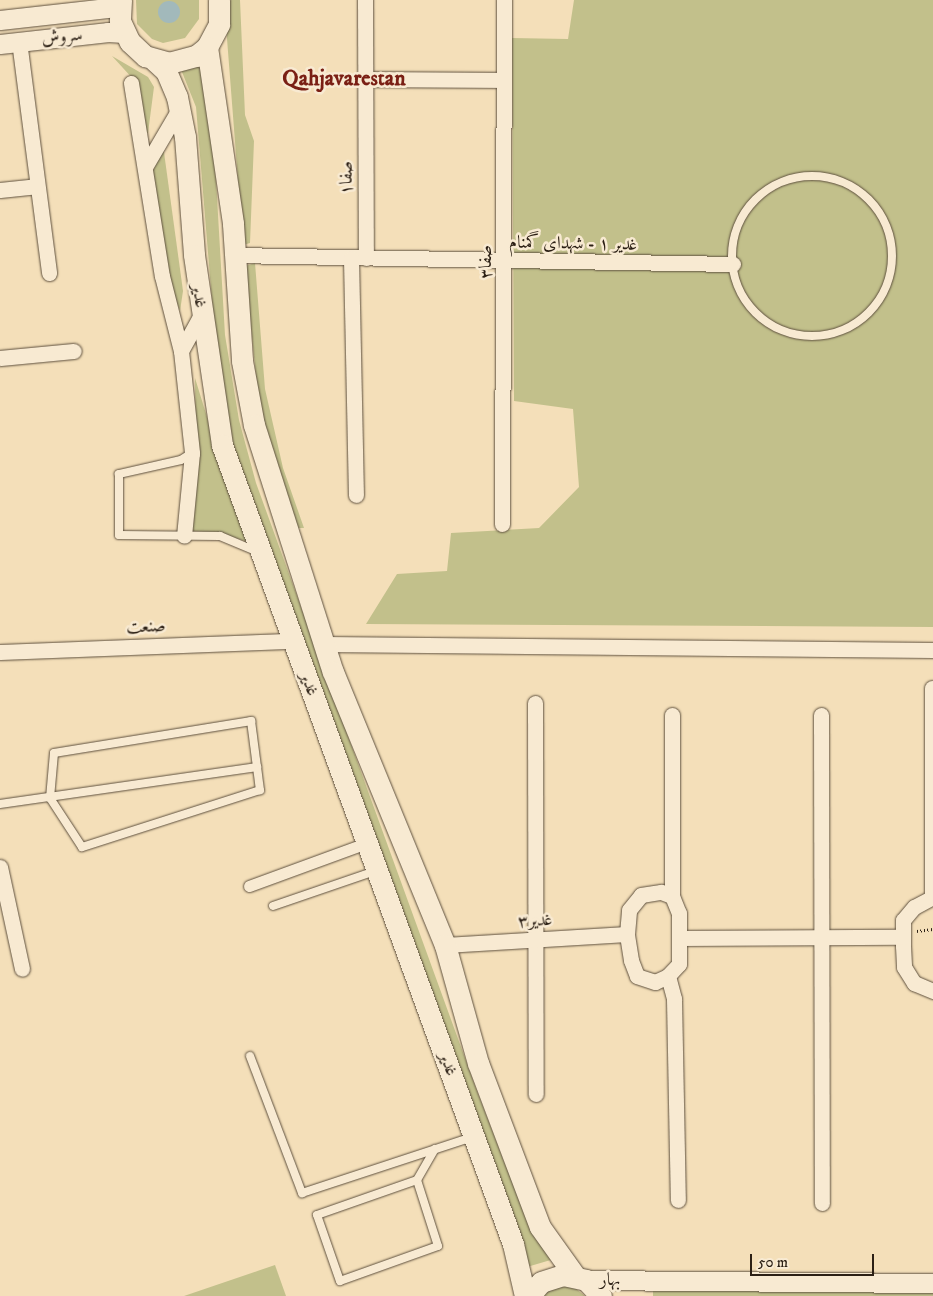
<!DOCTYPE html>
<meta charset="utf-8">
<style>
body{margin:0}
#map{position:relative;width:933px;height:1296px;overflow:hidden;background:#f4dfb9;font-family:"IM FELL DW Pica",Amiri,serif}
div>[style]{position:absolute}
.green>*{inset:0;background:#c2c08b;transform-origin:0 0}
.water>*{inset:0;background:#a2b9bb}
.round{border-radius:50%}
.path>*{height:3px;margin-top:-1.5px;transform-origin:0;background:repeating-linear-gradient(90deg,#2c2015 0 1px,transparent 0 3.5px)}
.roads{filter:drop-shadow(0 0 1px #5e503e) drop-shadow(0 0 1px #5e503e)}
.service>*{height:8px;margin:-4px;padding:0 4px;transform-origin:4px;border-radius:4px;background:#f8ead2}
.service>.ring{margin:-4px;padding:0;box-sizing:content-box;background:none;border:8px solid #f8ead2;border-radius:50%}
.pedestrian>*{height:11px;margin:-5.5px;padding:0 5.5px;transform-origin:5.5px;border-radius:5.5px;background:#f8ead2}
.minor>*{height:15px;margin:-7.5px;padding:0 7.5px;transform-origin:7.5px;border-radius:7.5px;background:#f8ead2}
.tertiary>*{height:19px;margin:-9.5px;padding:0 9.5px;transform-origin:9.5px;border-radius:9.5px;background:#f8ead2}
.secondary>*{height:21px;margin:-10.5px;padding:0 10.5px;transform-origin:10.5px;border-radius:10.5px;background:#f8ead2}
span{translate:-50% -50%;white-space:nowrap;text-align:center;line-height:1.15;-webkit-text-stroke:5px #f8ead2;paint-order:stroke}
.street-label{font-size:18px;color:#2c2015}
.district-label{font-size:22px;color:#7a1f14;font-weight:700}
.scale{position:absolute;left:750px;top:1254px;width:124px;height:22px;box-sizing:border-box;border:2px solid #2c2015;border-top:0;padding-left:6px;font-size:15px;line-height:18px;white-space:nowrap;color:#2c2015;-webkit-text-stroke:4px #f8ead2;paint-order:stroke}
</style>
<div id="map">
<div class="green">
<i style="clip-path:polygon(136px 0,199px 0,199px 19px,185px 38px,163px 43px,152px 39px,137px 24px)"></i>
<i style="clip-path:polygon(224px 0,240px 0,245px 115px,254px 141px,250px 243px,243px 245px)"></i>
<i style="clip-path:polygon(574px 0,933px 0,933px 627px,366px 624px,397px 574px,447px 571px,451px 533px,539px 528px,579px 487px,573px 409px,514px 401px,512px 38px,568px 39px)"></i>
<i style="clip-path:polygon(112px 56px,148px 77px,154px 87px,148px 133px,143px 132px,134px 80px)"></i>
<i style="clip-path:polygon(205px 56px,213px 128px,225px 335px,239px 420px,256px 483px,477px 1091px,505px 1164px,554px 1259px,527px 1267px,230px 439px,218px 374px,196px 107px,180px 67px)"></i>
<i style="clip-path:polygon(163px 145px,183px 291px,180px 311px,168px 278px,151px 176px)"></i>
<i style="clip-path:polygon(255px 263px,265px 389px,283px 468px,304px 528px,293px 528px,259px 407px,245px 266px)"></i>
<i style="clip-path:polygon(195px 378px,219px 456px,252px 543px,219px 533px,190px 531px,196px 460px)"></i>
<i style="clip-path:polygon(275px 1265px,286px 1296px,184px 1296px)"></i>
<i style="clip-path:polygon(570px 1284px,585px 1296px,538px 1296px,549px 1288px)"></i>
<i style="left:933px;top:1285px;width:11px;height:280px;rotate:90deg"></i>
</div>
<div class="water">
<i class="round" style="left:158px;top:1px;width:22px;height:22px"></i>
</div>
<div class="path">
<i style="left:917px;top:931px;width:16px;rotate:-7deg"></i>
</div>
<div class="roads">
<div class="service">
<i class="ring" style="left:732px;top:176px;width:152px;height:152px"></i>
<i style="left:192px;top:453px;width:13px;rotate:148deg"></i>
<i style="left:181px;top:460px;width:64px;rotate:167.3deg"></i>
<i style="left:119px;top:474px;width:61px;rotate:90deg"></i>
<i style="left:119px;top:535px;width:101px;rotate:0.6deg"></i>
<i style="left:220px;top:536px;width:41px;rotate:22.8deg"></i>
<i style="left:251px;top:721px;width:70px;rotate:82.6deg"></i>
<i style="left:260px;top:790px;width:187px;rotate:162.2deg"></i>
<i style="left:82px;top:847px;width:59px;rotate:-123.1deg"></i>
<i style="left:50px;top:798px;width:45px;rotate:-84.9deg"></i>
<i style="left:54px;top:753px;width:200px;rotate:-9.2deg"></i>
<i style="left:0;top:804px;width:260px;rotate:-8.2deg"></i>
<i style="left:273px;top:906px;width:108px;rotate:-18.9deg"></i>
<i style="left:250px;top:1056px;width:147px;rotate:69.2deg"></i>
<i style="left:302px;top:1193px;width:179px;rotate:-18.2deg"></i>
<i style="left:417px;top:1180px;width:106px;rotate:160.7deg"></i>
<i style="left:317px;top:1215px;width:70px;rotate:70.8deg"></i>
<i style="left:340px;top:1281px;width:104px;rotate:-19.7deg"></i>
<i style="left:438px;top:1246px;width:69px;rotate:-107.7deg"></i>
<i style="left:417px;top:1180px;width:36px;rotate:-60deg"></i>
</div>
<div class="pedestrian">
<i style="left:249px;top:886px;width:128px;rotate:-20.1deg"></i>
</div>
<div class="minor">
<i style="left:365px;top:0;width:258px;rotate:89.8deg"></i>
<i style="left:19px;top:41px;width:234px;rotate:82.6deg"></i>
<i style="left:365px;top:79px;width:139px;rotate:0.4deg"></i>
<i style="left:131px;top:83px;width:195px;rotate:80.9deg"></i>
<i style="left:162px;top:276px;width:77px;rotate:75.8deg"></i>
<i style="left:181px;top:351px;width:103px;rotate:83.8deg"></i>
<i style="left:192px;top:453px;width:83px;rotate:95.5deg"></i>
<i style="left:145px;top:167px;width:67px;rotate:-59.6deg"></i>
<i style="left:0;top:190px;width:36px;rotate:-6deg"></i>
<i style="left:233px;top:255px;width:500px;rotate:1.03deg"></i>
<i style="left:351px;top:258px;width:237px;rotate:88.8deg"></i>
<i style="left:181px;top:351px;width:43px;rotate:-61.1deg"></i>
<i style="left:0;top:358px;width:74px;rotate:-5.4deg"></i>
<i style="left:502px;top:524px;width:524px;rotate:-89.78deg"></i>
<i style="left:324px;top:644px;width:609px;rotate:0.56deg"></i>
<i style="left:0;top:652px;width:293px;rotate:-2.2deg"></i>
<i style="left:932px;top:688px;width:209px;rotate:90deg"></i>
<i style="left:535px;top:703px;width:391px;rotate:89.9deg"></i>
<i style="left:821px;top:715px;width:488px;rotate:89.9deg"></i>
<i style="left:0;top:867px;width:104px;rotate:77.8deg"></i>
<i style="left:661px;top:892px;width:12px;rotate:20deg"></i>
<i style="left:672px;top:896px;width:18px;rotate:68deg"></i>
<i style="left:679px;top:913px;width:51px;rotate:90deg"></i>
<i style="left:679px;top:964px;width:16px;rotate:133deg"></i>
<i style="left:668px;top:976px;width:14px;rotate:155deg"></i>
<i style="left:655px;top:982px;width:19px;rotate:-162deg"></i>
<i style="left:637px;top:976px;width:17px;rotate:-111deg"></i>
<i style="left:631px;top:960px;width:26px;rotate:-99deg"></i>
<i style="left:627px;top:934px;width:24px;rotate:-85deg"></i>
<i style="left:629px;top:910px;width:19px;rotate:-51deg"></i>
<i style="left:641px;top:895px;width:20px;rotate:-9deg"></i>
<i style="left:672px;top:896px;width:181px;rotate:-90deg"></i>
<i style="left:933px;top:897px;width:21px;rotate:152deg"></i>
<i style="left:914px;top:907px;width:17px;rotate:130deg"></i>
<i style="left:903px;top:920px;width:26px;rotate:90deg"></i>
<i style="left:903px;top:946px;width:21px;rotate:87deg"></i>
<i style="left:904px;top:967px;width:19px;rotate:58deg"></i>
<i style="left:914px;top:983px;width:21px;rotate:23deg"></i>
<i style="left:680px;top:938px;width:223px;rotate:-0.3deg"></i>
<i style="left:445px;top:945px;width:182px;rotate:-3.5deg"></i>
<i style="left:668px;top:976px;width:24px;rotate:75deg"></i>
<i style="left:674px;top:999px;width:201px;rotate:88.9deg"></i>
</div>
<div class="tertiary">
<i style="left:0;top:20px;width:108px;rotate:-6.4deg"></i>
<i style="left:107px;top:8px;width:13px;rotate:-39deg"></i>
<i style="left:0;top:44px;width:109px;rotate:-6.3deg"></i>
<i style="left:108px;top:32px;width:16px;rotate:4deg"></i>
<i style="left:586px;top:1280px;width:347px;rotate:0.5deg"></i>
</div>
<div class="secondary">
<i style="left:121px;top:0;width:21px;rotate:93deg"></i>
<i style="left:120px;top:21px;width:23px;rotate:65deg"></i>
<i style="left:130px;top:42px;width:21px;rotate:43deg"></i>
<i style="left:145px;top:56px;width:25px;rotate:16deg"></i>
<i style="left:169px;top:63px;width:28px;rotate:-15deg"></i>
<i style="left:196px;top:56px;width:14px;rotate:-39deg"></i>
<i style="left:207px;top:47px;width:26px;rotate:-62deg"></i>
<i style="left:219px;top:24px;width:24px;rotate:-90deg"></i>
<i style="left:207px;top:47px;width:179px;rotate:81.6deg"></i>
<i style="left:233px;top:224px;width:137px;rotate:86.2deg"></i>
<i style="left:242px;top:361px;width:65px;rotate:79.4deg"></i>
<i style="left:254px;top:425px;width:259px;rotate:72.3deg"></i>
<i style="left:333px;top:672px;width:295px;rotate:67.7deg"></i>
<i style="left:445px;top:945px;width:123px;rotate:74.4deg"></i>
<i style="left:478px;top:1063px;width:175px;rotate:69.3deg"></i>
<i style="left:540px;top:1227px;width:60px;rotate:54.5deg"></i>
<i style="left:154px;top:60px;width:16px;rotate:43deg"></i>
<i style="left:166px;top:71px;width:28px;rotate:67deg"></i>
<i style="left:177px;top:97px;width:41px;rotate:78.7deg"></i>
<i style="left:185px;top:137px;width:118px;rotate:85.6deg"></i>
<i style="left:194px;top:255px;width:192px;rotate:81.6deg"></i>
<i style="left:222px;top:445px;width:850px;rotate:69.99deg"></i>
<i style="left:513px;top:1244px;width:53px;rotate:77deg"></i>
<i style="left:529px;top:1296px;width:18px;rotate:-49deg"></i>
<i style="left:541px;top:1282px;width:23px;rotate:-18deg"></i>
<i style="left:563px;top:1275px;width:24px;rotate:12deg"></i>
<i style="left:586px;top:1280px;width:22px;rotate:47deg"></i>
</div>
</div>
<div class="street-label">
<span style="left:62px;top:37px;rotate:-6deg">سروش</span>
<span style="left:347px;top:178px;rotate:-90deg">صفا۱</span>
<span style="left:573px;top:244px;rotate:1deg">غدیر ۱ - شهدای گمنام</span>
<span style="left:486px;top:262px;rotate:-90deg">صفا۳</span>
<span style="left:199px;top:296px;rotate:82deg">غدیر</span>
<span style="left:146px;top:627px;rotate:-2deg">صنعت</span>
<span style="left:309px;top:684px;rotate:70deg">غدیر</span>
<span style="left:535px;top:921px;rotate:-3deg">غدیر۳</span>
<span style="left:448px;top:1064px;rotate:70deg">غدیر</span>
<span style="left:610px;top:1280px">بهار</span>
</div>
<div class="district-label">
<span style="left:344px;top:79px">Qahjavarestan</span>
</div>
<div class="scale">50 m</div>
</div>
